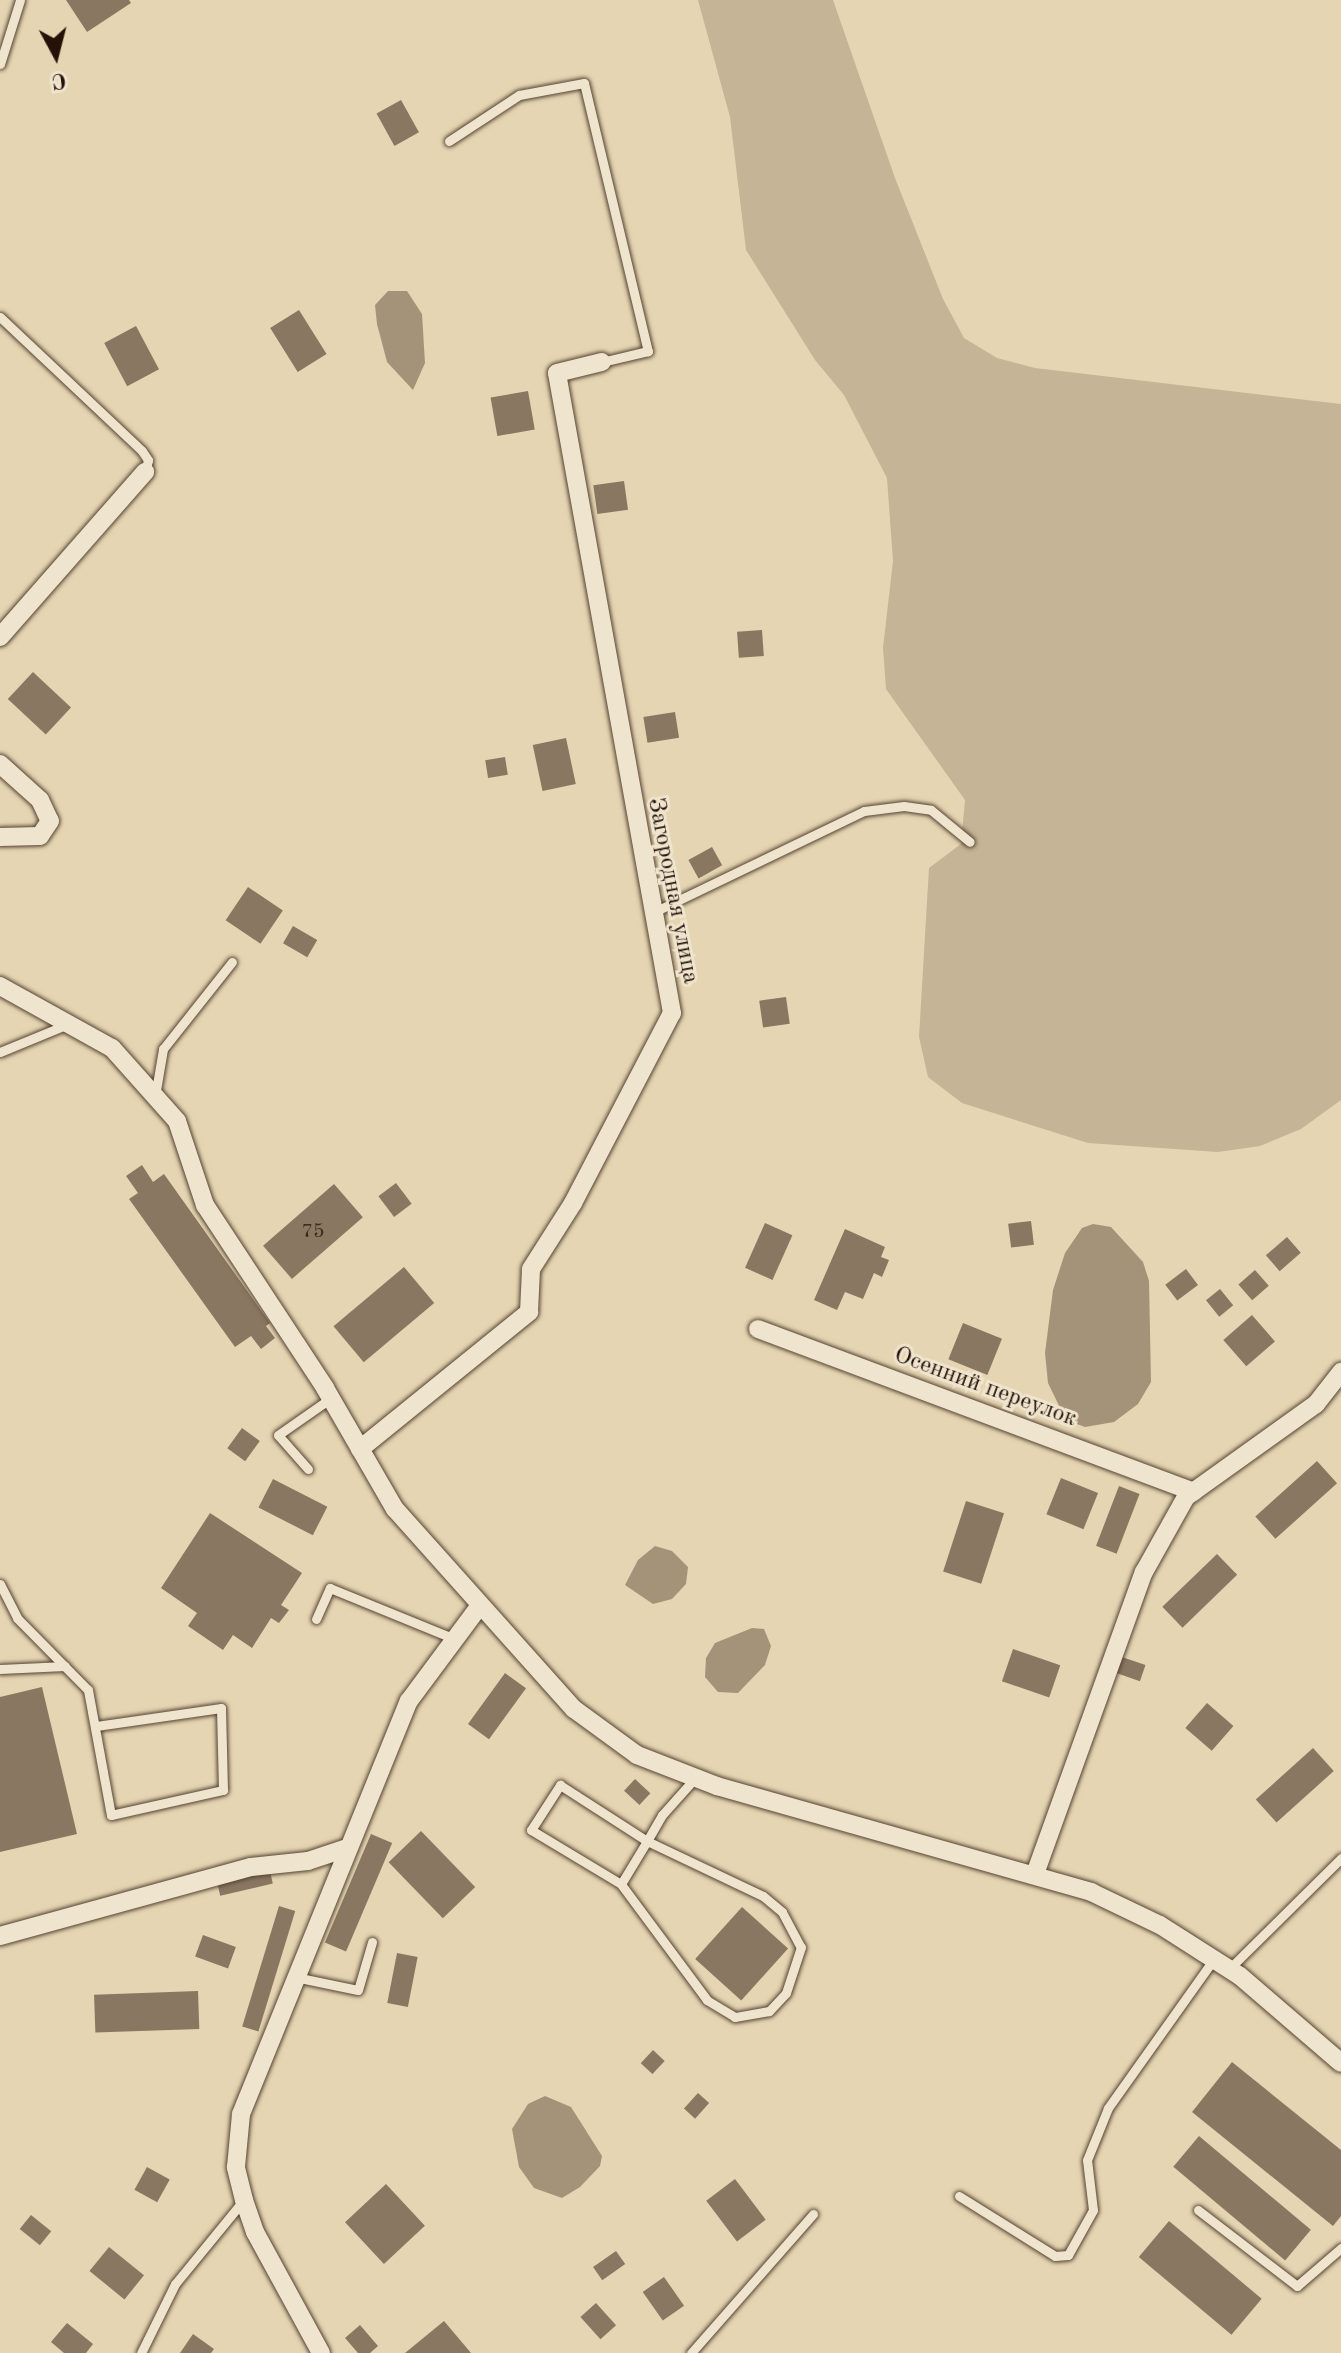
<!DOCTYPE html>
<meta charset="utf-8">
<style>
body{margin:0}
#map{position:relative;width:1341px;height:2353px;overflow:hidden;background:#e6d5b2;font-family:"Old Standard TT",serif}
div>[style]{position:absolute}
.green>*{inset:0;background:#c5b495}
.water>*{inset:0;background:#a49379}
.building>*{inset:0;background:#897761;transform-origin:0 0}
.roads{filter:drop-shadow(0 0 2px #544333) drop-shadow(0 0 2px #544333)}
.lane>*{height:9px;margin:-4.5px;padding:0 4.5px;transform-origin:4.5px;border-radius:4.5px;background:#efe4cd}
.street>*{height:18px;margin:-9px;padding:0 9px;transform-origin:9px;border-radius:9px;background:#efe4cd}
span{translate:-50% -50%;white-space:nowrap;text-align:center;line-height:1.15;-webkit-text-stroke:6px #efe4cd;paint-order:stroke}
.number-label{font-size:20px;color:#3d2b1f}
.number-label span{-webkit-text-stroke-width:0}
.street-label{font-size:24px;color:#241209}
.north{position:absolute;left:16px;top:16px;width:80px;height:80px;-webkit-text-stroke:6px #efe4cd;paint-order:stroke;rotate:173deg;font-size:22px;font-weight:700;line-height:32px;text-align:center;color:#241209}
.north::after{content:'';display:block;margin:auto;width:28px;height:36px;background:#241209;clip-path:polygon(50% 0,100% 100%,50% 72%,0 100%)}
</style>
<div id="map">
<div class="green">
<i style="clip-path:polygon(698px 0,833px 0,895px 178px,943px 299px,964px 338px,997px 358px,1035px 368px,1341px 404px,1341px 1100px,1301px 1129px,1260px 1146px,1218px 1152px,1088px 1143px,962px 1103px,928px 1077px,919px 1037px,929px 868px,961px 844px,965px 800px,886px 689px,883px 648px,893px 561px,887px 478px,844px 395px,815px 360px,746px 250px,730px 117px)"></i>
</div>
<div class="water">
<i style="clip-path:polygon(388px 291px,407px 291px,422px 314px,425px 363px,413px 390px,387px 362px,377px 324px,375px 305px)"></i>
<i style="clip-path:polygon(1093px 1224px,1111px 1227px,1143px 1262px,1149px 1281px,1151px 1382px,1138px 1404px,1114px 1422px,1085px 1427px,1066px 1420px,1048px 1383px,1045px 1353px,1053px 1290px,1065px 1253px,1082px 1228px)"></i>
<i style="clip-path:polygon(655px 1546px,672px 1551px,688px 1567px,686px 1584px,672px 1599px,653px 1604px,625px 1585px,638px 1560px)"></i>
<i style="clip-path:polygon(752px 1628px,764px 1629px,771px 1646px,765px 1665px,738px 1693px,718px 1692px,705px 1677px,706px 1658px,715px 1643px)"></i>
<i style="clip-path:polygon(545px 2096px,571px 2107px,602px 2156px,600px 2166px,580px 2187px,562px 2198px,534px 2188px,519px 2167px,512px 2129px,528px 2104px)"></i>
</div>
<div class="building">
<i style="clip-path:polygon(66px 0,129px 0,131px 3px,87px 32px)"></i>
<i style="left:401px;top:100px;width:37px;height:28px;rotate:61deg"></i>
<i style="left:299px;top:310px;width:52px;height:34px;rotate:58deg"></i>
<i style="left:136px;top:326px;width:49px;height:36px;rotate:62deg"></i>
<i style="left:528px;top:391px;width:39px;height:38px;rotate:80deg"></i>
<i style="left:624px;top:481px;width:29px;height:31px;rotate:82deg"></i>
<i style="left:762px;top:630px;width:26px;height:25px;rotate:86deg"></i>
<i style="left:33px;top:672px;width:52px;height:37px;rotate:43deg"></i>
<i style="left:675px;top:712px;width:26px;height:32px;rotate:81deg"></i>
<i style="left:566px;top:738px;width:47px;height:34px;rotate:78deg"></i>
<i style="left:505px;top:757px;width:18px;height:20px;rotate:81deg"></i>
<i style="left:712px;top:847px;width:21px;height:27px;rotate:61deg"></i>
<i style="left:248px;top:887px;width:42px;height:40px;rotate:34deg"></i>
<i style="left:293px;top:926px;width:28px;height:20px;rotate:30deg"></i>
<i style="left:786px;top:997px;width:27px;height:27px;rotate:82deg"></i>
<i style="clip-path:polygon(142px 1165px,153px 1182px,164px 1174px,270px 1323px,266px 1326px,275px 1338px,261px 1349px,251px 1336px,235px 1347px,129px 1199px,138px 1193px,126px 1176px)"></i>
<i style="left:396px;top:1183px;width:26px;height:22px;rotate:53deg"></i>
<i style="left:334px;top:1184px;width:44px;height:94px;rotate:49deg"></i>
<i style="left:1031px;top:1221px;width:24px;height:23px;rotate:83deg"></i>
<i style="left:765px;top:1223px;width:30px;height:49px;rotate:24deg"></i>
<i style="clip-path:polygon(845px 1229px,885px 1247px,881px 1257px,889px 1260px,882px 1277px,874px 1273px,863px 1299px,845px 1292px,837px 1310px,814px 1300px)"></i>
<i style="left:1287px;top:1237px;width:21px;height:28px;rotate:49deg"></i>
<i style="left:404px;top:1267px;width:47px;height:92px;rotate:50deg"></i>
<i style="left:1186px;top:1269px;width:20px;height:26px;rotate:53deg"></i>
<i style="left:1255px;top:1270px;width:21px;height:22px;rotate:49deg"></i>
<i style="left:1220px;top:1289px;width:21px;height:18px;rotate:51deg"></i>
<i style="left:1252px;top:1315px;width:35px;height:38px;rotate:49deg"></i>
<i style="left:963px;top:1323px;width:42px;height:39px;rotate:22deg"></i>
<i style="left:242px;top:1428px;width:22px;height:25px;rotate:36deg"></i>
<i style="left:1317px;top:1461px;width:30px;height:83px;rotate:48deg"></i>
<i style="left:1061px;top:1478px;width:40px;height:39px;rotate:22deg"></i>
<i style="left:273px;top:1479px;width:61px;height:32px;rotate:27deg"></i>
<i style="left:1119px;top:1486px;width:22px;height:64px;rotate:21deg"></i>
<i style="left:966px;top:1501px;width:40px;height:74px;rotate:18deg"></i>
<i style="clip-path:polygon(210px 1513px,302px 1573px,281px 1605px,289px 1610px,279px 1623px,271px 1618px,252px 1648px,233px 1635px,223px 1650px,188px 1626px,197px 1613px,161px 1588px)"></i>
<i style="left:1217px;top:1554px;width:29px;height:76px;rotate:46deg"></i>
<i style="left:1013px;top:1649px;width:50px;height:34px;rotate:19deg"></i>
<i style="left:1119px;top:1656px;width:28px;height:17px;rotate:19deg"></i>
<i style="left:505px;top:1673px;width:26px;height:63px;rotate:36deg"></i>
<i style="clip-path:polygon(42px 1687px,77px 1834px,0 1852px,0 1697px)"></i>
<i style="left:1207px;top:1703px;width:35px;height:33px;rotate:41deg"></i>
<i style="left:1313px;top:1748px;width:31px;height:77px;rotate:48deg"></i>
<i style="left:635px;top:1779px;width:21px;height:16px;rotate:43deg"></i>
<i style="left:421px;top:1831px;width:78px;height:45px;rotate:46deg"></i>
<i style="left:371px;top:1834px;width:23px;height:118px;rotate:23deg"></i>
<i style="left:269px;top:1867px;width:17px;height:54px;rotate:77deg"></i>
<i style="left:279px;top:1906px;width:17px;height:126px;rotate:17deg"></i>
<i style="left:742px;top:1907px;width:62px;height:70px;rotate:42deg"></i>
<i style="left:203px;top:1935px;width:35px;height:23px;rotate:20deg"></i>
<i style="left:397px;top:1953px;width:21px;height:51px;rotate:11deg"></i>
<i style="left:198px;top:1991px;width:38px;height:104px;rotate:88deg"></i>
<i style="left:653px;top:2050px;width:16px;height:18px;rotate:43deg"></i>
<i style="clip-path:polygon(1232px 2062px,1341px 2150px,1341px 2216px,1333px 2226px,1192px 2112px)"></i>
<i style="left:698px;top:2093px;width:15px;height:21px;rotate:42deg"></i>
<i style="left:1199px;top:2136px;width:146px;height:40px;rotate:40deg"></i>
<i style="left:147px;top:2167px;width:26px;height:26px;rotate:29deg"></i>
<i style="left:735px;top:2179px;width:51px;height:36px;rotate:53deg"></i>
<i style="left:386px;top:2184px;width:57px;height:56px;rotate:47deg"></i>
<i style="left:31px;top:2215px;width:26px;height:18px;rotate:39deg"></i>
<i style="left:1169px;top:2221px;width:121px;height:47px;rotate:40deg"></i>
<i style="left:109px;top:2247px;width:45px;height:31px;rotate:39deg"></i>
<i style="left:616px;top:2251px;width:16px;height:28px;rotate:55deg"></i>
<i style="left:664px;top:2277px;width:35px;height:26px;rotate:55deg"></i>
<i style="left:596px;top:2303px;width:30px;height:21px;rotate:48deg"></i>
<i style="clip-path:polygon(444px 2321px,471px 2353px,405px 2353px)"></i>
<i style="clip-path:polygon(67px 2323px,93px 2344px,86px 2353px,64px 2353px,51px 2342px)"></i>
<i style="clip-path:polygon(360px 2325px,378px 2346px,370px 2353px,358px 2353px,345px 2338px)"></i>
<i style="clip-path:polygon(193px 2334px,214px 2349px,211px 2353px,180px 2353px)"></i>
</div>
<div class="roads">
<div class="lane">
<i style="left:0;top:64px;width:67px;rotate:-72.6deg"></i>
<i style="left:449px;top:141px;width:84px;rotate:-33.3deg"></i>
<i style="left:519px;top:95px;width:66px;rotate:-10.5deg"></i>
<i style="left:584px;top:83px;width:276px;rotate:76.6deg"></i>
<i style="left:648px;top:351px;width:47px;rotate:166.6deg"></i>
<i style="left:0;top:317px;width:195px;rotate:43.3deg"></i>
<i style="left:142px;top:451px;width:11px;rotate:56deg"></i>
<i style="left:148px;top:460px;width:12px;rotate:104deg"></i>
<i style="left:654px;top:912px;width:233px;rotate:-25.7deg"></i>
<i style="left:864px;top:811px;width:40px;rotate:-7.1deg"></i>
<i style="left:904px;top:806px;width:27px;rotate:8deg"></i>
<i style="left:931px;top:810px;width:50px;rotate:39.4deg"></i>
<i style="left:0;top:1052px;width:74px;rotate:-22.4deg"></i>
<i style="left:155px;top:1096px;width:48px;rotate:-80.3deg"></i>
<i style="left:163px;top:1049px;width:111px;rotate:-51.6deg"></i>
<i style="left:308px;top:1469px;width:45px;rotate:-131.4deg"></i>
<i style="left:278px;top:1435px;width:65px;rotate:-34.9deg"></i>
<i style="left:0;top:1584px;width:38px;rotate:63deg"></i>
<i style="left:17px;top:1618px;width:101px;rotate:45.4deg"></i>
<i style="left:88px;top:1690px;width:127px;rotate:79.6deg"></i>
<i style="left:111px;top:1815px;width:115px;rotate:-12.6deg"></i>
<i style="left:223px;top:1790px;width:82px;rotate:-91.4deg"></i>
<i style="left:221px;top:1708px;width:126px;rotate:171.8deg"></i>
<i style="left:316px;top:1619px;width:34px;rotate:-66deg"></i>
<i style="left:330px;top:1588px;width:135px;rotate:22.2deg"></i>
<i style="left:0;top:1669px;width:65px;rotate:-2.6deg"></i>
<i style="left:621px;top:1884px;width:105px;rotate:-149deg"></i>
<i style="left:531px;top:1830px;width:54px;rotate:-57.2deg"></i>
<i style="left:560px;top:1785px;width:103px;rotate:32.8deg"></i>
<i style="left:647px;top:1841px;width:128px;rotate:25.4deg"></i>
<i style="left:763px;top:1896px;width:25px;rotate:40deg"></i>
<i style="left:782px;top:1912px;width:40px;rotate:62deg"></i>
<i style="left:801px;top:1947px;width:48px;rotate:108.1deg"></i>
<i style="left:786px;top:1993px;width:25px;rotate:133deg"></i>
<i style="left:769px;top:2011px;width:35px;rotate:170deg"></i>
<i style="left:735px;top:2017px;width:33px;rotate:-149deg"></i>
<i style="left:707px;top:2000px;width:144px;rotate:-126.6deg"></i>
<i style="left:621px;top:1884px;width:50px;rotate:-58.8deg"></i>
<i style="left:647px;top:1841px;width:30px;rotate:-60deg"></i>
<i style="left:662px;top:1815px;width:50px;rotate:-48.3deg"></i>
<i style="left:1229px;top:1969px;width:158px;rotate:-44.7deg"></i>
<i style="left:295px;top:1977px;width:64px;rotate:11.7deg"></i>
<i style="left:358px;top:1990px;width:50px;rotate:-73.7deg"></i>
<i style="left:959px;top:2196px;width:113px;rotate:32deg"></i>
<i style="left:1055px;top:2256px;width:13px;rotate:-4deg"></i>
<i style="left:1068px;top:2255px;width:51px;rotate:-60.9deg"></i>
<i style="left:1093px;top:2210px;width:50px;rotate:-96.8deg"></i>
<i style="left:1087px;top:2160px;width:56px;rotate:-68deg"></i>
<i style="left:1108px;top:2108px;width:183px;rotate:-54.6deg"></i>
<i style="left:1198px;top:2210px;width:125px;rotate:37.5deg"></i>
<i style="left:1297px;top:2286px;width:58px;rotate:-40.8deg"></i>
<i style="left:141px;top:2353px;width:77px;rotate:-63.8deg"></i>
<i style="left:175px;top:2284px;width:107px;rotate:-50.7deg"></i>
<i style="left:691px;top:2353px;width:185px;rotate:-48.7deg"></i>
</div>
<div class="street">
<i style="left:0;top:637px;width:220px;rotate:-48.7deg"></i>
<i style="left:0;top:764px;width:54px;rotate:42deg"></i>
<i style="left:40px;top:800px;width:23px;rotate:65deg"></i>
<i style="left:50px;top:821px;width:18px;rotate:124deg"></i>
<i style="left:40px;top:836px;width:40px;rotate:178.6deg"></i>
<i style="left:0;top:986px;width:128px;rotate:29deg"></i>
<i style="left:112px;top:1048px;width:98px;rotate:48.3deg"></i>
<i style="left:177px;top:1121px;width:89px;rotate:71.6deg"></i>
<i style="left:205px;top:1205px;width:219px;rotate:56.7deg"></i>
<i style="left:325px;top:1388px;width:140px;rotate:60deg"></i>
<i style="left:395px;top:1509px;width:268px;rotate:48.2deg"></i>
<i style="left:574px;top:1709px;width:78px;rotate:36.1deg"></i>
<i style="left:637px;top:1755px;width:86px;rotate:21.2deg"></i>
<i style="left:717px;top:1786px;width:389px;rotate:15.8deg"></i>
<i style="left:1091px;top:1892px;width:76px;rotate:25.6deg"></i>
<i style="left:1160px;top:1925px;width:95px;rotate:32.5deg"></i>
<i style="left:1240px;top:1976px;width:133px;rotate:40.7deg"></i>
<i style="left:758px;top:1329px;width:465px;rotate:20.5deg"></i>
<i style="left:360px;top:1449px;width:218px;rotate:-39deg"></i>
<i style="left:529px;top:1312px;width:43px;rotate:-87.3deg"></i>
<i style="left:531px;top:1269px;width:78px;rotate:-57.5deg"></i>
<i style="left:573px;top:1203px;width:214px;rotate:-62.5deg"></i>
<i style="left:672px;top:1013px;width:650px;rotate:-100.19deg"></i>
<i style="left:557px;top:373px;width:46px;rotate:-13.7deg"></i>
<i style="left:1035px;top:1874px;width:321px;rotate:-70.2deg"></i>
<i style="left:1144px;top:1572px;width:86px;rotate:-60.8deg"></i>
<i style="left:1186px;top:1497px;width:160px;rotate:-35.6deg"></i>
<i style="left:1316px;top:1404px;width:41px;rotate:-52deg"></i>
<i style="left:0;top:1936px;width:260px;rotate:-15.4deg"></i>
<i style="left:251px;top:1867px;width:57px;rotate:-6deg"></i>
<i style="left:308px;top:1861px;width:41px;rotate:-18.4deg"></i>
<i style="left:321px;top:2353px;width:138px;rotate:-118.6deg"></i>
<i style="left:255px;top:2232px;width:34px;rotate:-109deg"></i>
<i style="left:244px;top:2200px;width:34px;rotate:-104deg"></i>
<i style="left:236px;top:2167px;width:53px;rotate:-84.6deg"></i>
<i style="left:241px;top:2114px;width:446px;rotate:-67.9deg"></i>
<i style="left:409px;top:1701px;width:116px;rotate:-53.4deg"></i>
</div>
</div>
<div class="number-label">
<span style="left:313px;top:1232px">75</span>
</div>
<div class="street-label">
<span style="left:672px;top:891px;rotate:79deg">Загородная улица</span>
<span style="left:985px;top:1388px;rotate:20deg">Осенний переулок</span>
</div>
<div class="north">С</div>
</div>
